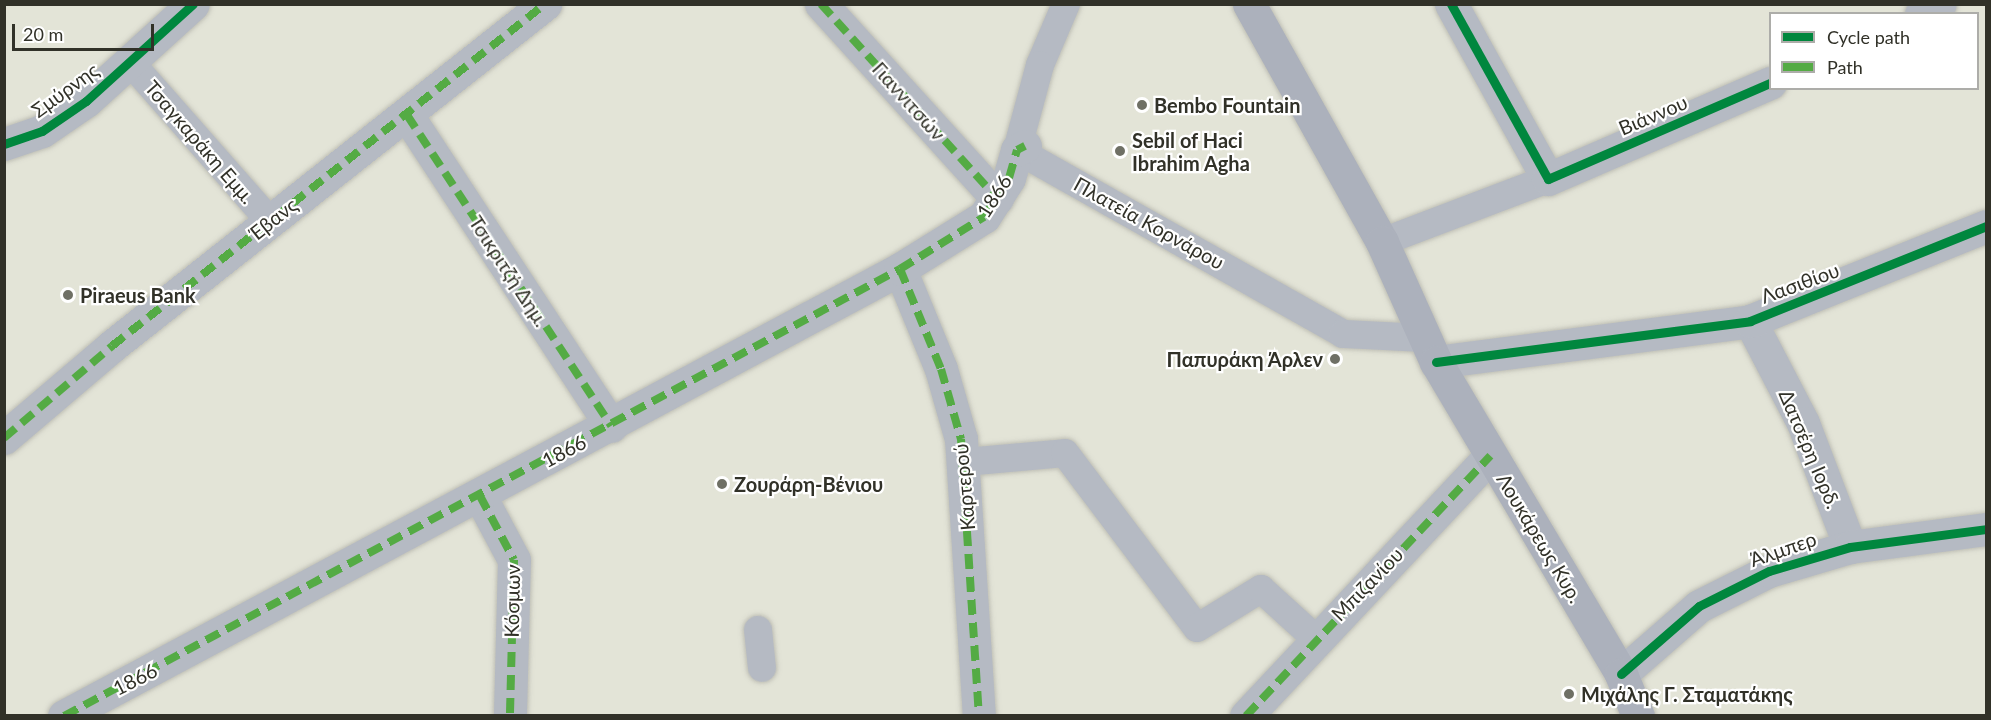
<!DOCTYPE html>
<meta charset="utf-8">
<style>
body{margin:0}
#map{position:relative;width:1991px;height:720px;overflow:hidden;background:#e3e4d7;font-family:Lato,sans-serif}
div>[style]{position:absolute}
.roads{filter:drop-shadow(0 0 2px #bfbfb5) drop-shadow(0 0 2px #bfbfb5)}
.service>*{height:28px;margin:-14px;padding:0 14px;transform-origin:14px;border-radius:14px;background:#b5bac3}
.pedestrian>*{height:33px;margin:-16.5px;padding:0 16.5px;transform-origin:16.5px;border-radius:16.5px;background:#b5bac3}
.minor>*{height:33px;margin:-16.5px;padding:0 16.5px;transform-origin:16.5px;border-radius:16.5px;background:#b5bac3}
.secondary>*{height:33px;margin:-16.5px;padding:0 16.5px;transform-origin:16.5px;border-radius:16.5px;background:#acb1bc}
.quiet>*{height:8px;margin-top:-4px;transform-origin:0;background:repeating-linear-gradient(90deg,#54ab44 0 15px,transparent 0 23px)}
.cycleway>*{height:9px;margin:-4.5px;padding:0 4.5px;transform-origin:4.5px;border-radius:4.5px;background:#00873e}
.dots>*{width:16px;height:16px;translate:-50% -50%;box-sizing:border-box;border:3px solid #fff;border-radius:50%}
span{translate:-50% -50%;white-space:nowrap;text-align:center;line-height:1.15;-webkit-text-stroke:4.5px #fff;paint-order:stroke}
.street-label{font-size:20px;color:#313128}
.poi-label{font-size:20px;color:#313128;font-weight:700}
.left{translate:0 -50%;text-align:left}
.right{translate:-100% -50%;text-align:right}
.frame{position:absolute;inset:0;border:6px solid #313128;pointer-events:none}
.legend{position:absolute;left:1769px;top:12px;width:210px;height:78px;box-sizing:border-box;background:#fff;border:2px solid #adada9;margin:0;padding:8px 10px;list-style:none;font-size:18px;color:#313128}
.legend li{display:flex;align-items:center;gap:12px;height:30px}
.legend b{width:30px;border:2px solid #adada9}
.scale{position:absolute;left:12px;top:24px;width:142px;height:27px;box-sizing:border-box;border:3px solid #313128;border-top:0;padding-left:8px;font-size:18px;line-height:21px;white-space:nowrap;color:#313128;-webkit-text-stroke:4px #fff;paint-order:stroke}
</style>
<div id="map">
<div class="roads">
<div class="service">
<i style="left:1066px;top:4px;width:66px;rotate:113.1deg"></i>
<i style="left:1040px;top:65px;width:88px;rotate:105.1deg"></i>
<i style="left:1017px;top:150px;width:374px;rotate:29.4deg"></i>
<i style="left:1343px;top:334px;width:82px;rotate:2.8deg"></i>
<i style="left:131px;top:63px;width:210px;rotate:48.7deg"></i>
<i style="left:1382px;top:242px;width:178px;rotate:-20.8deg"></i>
<i style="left:965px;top:462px;width:100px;rotate:-5.1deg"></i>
<i style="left:1065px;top:453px;width:219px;rotate:53deg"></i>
<i style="left:1197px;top:628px;width:75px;rotate:-31.4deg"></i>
<i style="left:1261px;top:589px;width:73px;rotate:42.2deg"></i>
<i style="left:758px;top:630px;width:38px;rotate:84deg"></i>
</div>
<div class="pedestrian">
<i style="left:821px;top:4px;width:262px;rotate:47.8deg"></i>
<i style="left:407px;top:115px;width:372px;rotate:56.7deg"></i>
<i style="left:900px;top:269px;width:108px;rotate:67.7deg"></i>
<i style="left:941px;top:369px;width:73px;rotate:74.1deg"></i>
<i style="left:961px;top:439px;width:278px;rotate:86.3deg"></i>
<i style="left:4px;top:438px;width:142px;rotate:-40.4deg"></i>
<i style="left:112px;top:346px;width:552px;rotate:-38.3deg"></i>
<i style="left:480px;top:496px;width:72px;rotate:62deg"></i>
<i style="left:514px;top:560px;width:156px;rotate:91.5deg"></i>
<i style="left:64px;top:716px;width:948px;rotate:-28.13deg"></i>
<i style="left:900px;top:269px;width:99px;rotate:-31.8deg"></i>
<i style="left:984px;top:217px;width:46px;rotate:-57.3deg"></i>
<i style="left:1009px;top:178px;width:29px;rotate:-74deg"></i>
<i style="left:1017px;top:150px;width:9px;rotate:-27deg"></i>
<i style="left:1246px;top:716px;width:357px;rotate:-46.8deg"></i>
</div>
<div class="minor">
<i style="left:1451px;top:4px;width:200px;rotate:61deg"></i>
<i style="left:1548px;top:179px;width:242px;rotate:-23.4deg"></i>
<i style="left:1921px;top:14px;width:21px;rotate:-28deg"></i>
<i style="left:4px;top:144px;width:40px;rotate:-18.9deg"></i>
<i style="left:42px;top:131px;width:53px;rotate:-34.3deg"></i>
<i style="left:86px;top:101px;width:144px;rotate:-42.2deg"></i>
<i style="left:1750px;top:321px;width:115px;rotate:62.5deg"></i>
<i style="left:1803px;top:423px;width:133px;rotate:69.2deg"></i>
<i style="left:1436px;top:362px;width:317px;rotate:-7.4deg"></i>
<i style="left:1750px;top:321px;width:254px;rotate:-21.9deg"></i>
<i style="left:1621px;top:674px;width:103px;rotate:-41.1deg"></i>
<i style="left:1699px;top:606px;width:78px;rotate:-26.6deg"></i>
<i style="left:1769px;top:571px;width:84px;rotate:-16.5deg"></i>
<i style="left:1850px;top:547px;width:137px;rotate:-7.5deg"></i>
</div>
<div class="secondary">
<i style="left:1249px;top:4px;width:273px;rotate:60.8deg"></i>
<i style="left:1382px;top:242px;width:132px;rotate:65.8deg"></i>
<i style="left:1436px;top:362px;width:363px;rotate:59.3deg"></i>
<i style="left:1621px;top:674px;width:45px;rotate:68deg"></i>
</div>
</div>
<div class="quiet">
<i style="left:821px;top:4px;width:262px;rotate:47.8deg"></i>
<i style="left:407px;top:115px;width:372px;rotate:56.7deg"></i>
<i style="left:900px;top:269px;width:108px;rotate:67.7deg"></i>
<i style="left:941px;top:369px;width:73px;rotate:74.1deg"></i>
<i style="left:961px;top:439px;width:278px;rotate:86.3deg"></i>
<i style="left:4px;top:438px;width:142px;rotate:-40.4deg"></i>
<i style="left:112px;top:346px;width:552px;rotate:-38.3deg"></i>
<i style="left:480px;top:496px;width:72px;rotate:62deg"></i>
<i style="left:514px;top:560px;width:156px;rotate:91.5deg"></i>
<i style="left:64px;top:716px;width:948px;rotate:-28.13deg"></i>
<i style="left:900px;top:269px;width:99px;rotate:-31.8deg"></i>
<i style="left:984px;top:217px;width:46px;rotate:-57.3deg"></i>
<i style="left:1009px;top:178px;width:29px;rotate:-74deg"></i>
<i style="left:1017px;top:150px;width:9px;rotate:-27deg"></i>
<i style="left:1246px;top:716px;width:357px;rotate:-46.8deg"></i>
</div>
<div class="cycleway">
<i style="left:1451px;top:4px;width:200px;rotate:61deg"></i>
<i style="left:1548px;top:179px;width:242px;rotate:-23.4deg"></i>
<i style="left:4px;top:144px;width:40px;rotate:-18.9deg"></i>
<i style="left:42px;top:131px;width:53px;rotate:-34.3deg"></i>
<i style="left:86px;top:101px;width:144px;rotate:-42.2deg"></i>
<i style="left:1436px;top:362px;width:317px;rotate:-7.4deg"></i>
<i style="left:1750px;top:321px;width:254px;rotate:-21.9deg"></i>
<i style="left:1621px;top:674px;width:103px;rotate:-41.1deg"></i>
<i style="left:1699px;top:606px;width:78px;rotate:-26.6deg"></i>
<i style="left:1769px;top:571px;width:84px;rotate:-16.5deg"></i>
<i style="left:1850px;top:547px;width:137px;rotate:-7.5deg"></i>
</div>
<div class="dots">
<i style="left:1142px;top:105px;background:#6f7065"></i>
<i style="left:1120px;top:151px;background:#6f7065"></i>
<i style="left:68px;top:295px;background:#6f7065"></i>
<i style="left:1335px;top:359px;background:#6f7065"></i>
<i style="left:722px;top:484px;background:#6f7065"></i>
<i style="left:1569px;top:694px;background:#6f7065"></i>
</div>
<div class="street-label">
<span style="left:65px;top:90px;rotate:-36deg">Σμύρνης</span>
<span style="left:909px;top:101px;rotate:48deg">Γιαννιτσών</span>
<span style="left:1653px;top:115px;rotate:-23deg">Βιάννου</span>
<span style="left:200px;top:142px;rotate:49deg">Τσαγκαράκη Εμμ.</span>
<span style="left:994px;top:196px;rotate:-57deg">1866</span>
<span style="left:273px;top:219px;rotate:-38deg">Έβανς</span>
<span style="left:1149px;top:223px;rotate:29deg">Πλατεία Κορνάρου</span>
<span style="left:509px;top:271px;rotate:57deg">Τσικριτζή Δημ.</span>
<span style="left:1800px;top:283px;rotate:-20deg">Λασιθίου</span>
<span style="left:1810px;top:449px;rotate:67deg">Δατσέρη Ιορδ.</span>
<span style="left:564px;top:451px;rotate:-28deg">1866</span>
<span style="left:964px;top:487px;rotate:-95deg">Καρτερού</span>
<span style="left:1540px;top:538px;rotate:59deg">Λουκάρεως Κυρ.</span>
<span style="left:1783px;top:549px;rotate:-19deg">Άλμπερ</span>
<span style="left:1367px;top:584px;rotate:-46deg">Μπιζανίου</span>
<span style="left:512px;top:601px;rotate:-89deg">Κόσμων</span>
<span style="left:135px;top:679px;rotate:-27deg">1866</span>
</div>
<div class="poi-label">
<span class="left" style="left:1154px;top:105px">Bembo Fountain</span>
<span class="left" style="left:1132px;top:152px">Sebil of Haci<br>Ibrahim Agha</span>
<span class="left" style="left:80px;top:295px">Piraeus Bank</span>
<span class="right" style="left:1323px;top:359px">Παπυράκη Άρλεν</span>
<span class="left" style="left:734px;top:484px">Ζουράρη-Βένιου</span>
<span class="left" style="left:1581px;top:694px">Μιχάλης Γ. Σταματάκης</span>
</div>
<div class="frame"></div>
<ul class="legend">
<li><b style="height:8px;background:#00873e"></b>Cycle path</li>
<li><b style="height:8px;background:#54ab44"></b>Path</li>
</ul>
<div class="scale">20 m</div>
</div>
